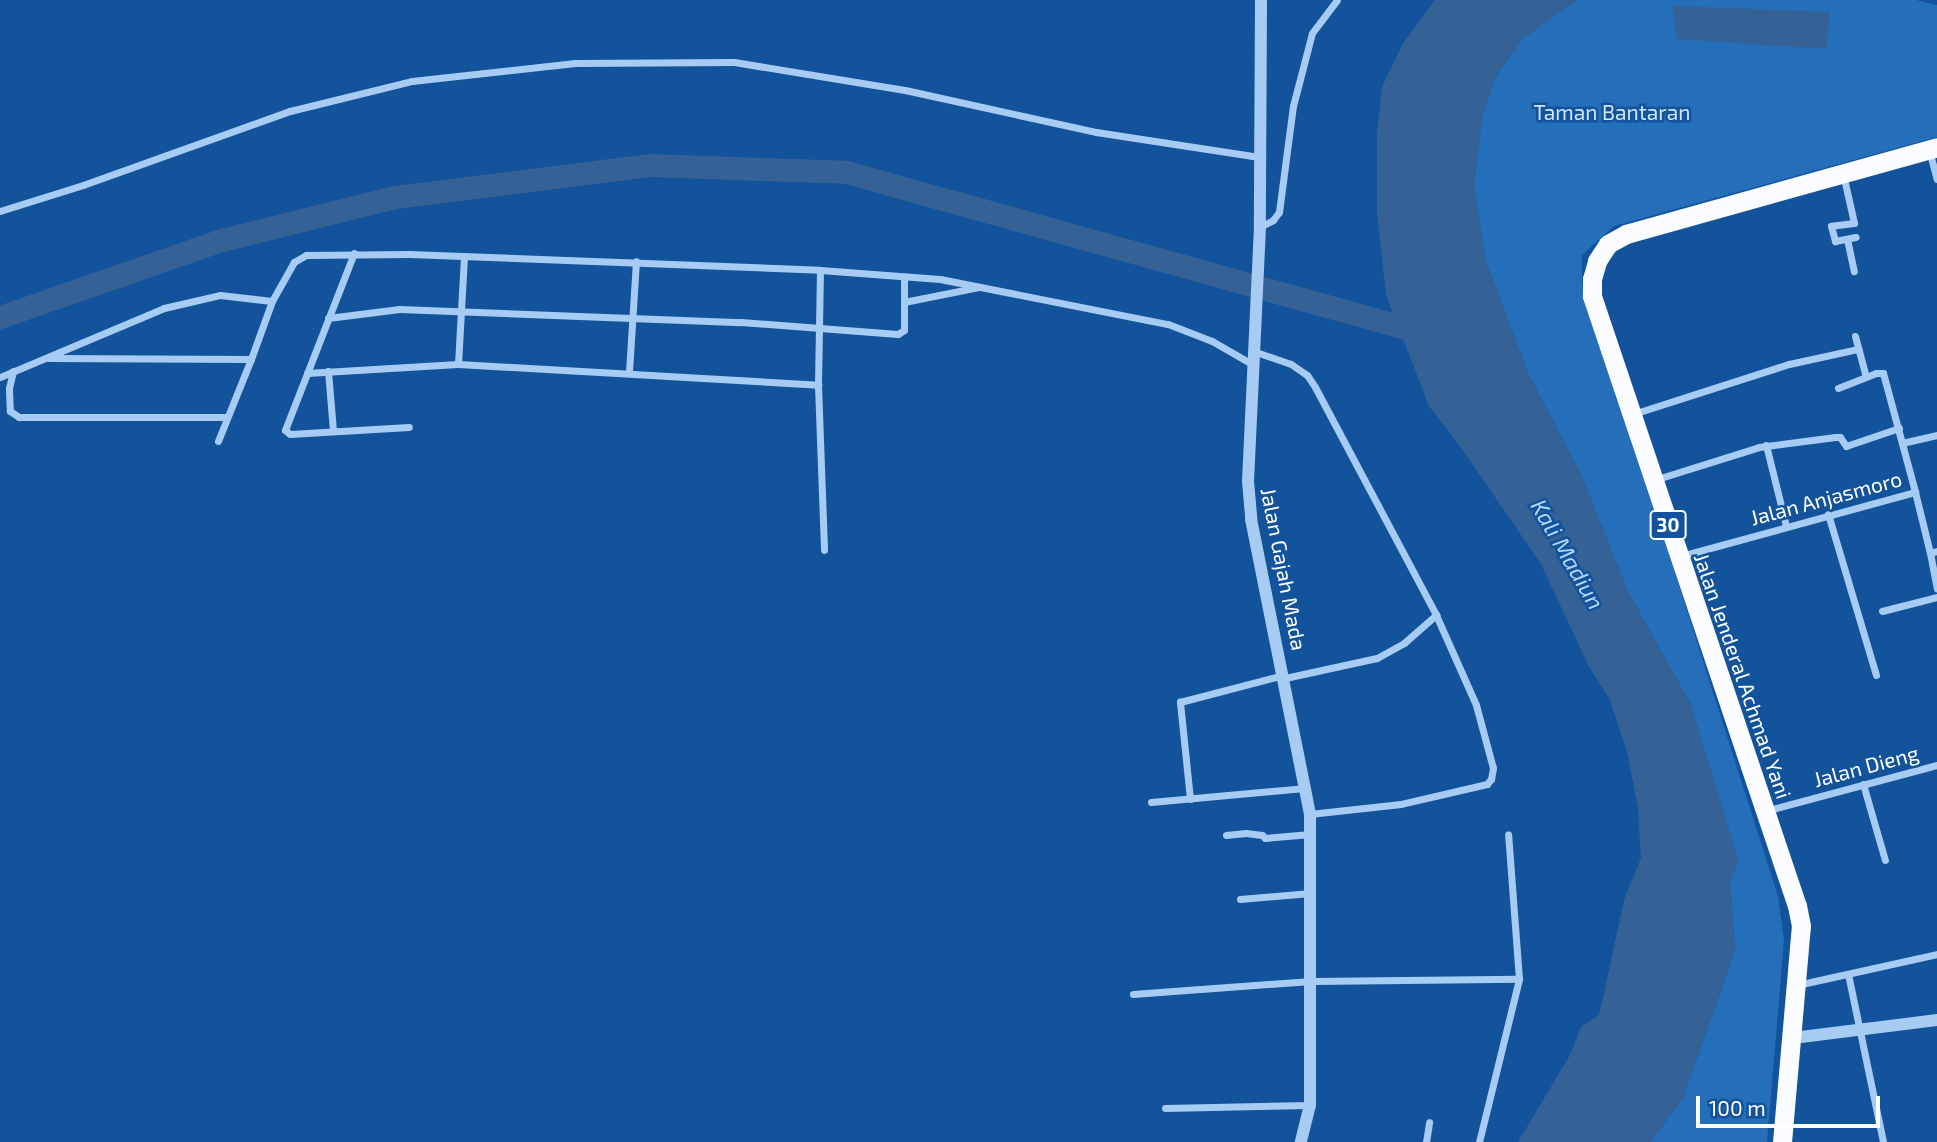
<!DOCTYPE html>
<style>
body{margin:0}
#map{position:relative;width:1937px;height:1142px;overflow:hidden;background:#13539b;font-family:"Exo 2",sans-serif}
div>[style]{position:absolute}
.green>*{inset:0;background:#256eb9}
.water>*{inset:0;background:#346296}
.river>*{height:23px;margin:-11.5px;padding:0 11.5px;transform-origin:11.5px;border-radius:11.5px;background:#346296}
.minor>*{height:7px;margin:-3.5px;padding:0 3.5px;transform-origin:3.5px;border-radius:3.5px;background:#a7ccf4}
.tertiary>*{height:12px;margin:-6px;padding:0 6px;transform-origin:6px;border-radius:6px;background:#a7ccf4}
.trunk>*{height:19px;margin:-9.5px;padding:0 9.5px;transform-origin:9.5px;border-radius:9.5px;background:#fafcff}
span{translate:-50% -50%;white-space:nowrap;text-align:center;line-height:1.15;-webkit-text-stroke:5px #13539b;paint-order:stroke}
.shield-label span{padding:2px 5px;background:#13539b;border:2px solid;border-radius:5px;-webkit-text-stroke-width:0}
.shield-label{font-size:19px;color:#fff;font-weight:700}
.park-label{font-size:21px;color:#cfe6fd}
.street-label{font-size:21px;color:#fff}
.water-label{font-size:23px;color:#b4d6fa;font-style:italic}
.scale{position:absolute;left:1696px;top:1096px;width:184px;height:32px;box-sizing:border-box;border:4px solid #fff;border-top:0;padding-left:9px;font-size:21px;line-height:24px;white-space:nowrap;color:#fff;-webkit-text-stroke:5px #13539b;paint-order:stroke}
</style>
<div id="map">
<div class="green">
<i style="clip-path:polygon(1577px 0,1916px 0,1937px 5px,1937px 137px,1614px 226px,1582px 255px,1582px 282px,1778px 896px,1784px 941px,1767px 1142px,1650px 1142px,1683px 1098px,1735px 950px,1730px 881px,1738px 860px,1690px 703px,1628px 592px,1581px 475px,1528px 373px,1485px 259px,1474px 184px,1482px 117px,1496px 76px,1523px 38px)"></i>
</div>
<div class="water">
<i style="clip-path:polygon(1435px 0,1577px 0,1523px 38px,1496px 76px,1482px 117px,1474px 184px,1485px 259px,1528px 373px,1581px 475px,1628px 592px,1690px 703px,1738px 860px,1730px 881px,1735px 950px,1683px 1098px,1650px 1142px,1518px 1142px,1570px 1055px,1581px 1027px,1599px 1015px,1625px 897px,1641px 858px,1638px 809px,1628px 755px,1610px 700px,1589px 667px,1541px 564px,1462px 449px,1429px 406px,1386px 295px,1377px 213px,1377px 134px,1382px 87px,1402px 45px)"></i>
<i style="clip-path:polygon(1672px 6px,1830px 12px,1826px 49px,1677px 39px)"></i>
</div>
<div class="river">
<i style="left:0;top:317px;width:231px;rotate:-19.2deg"></i>
<i style="left:218px;top:241px;width:182px;rotate:-14deg"></i>
<i style="left:395px;top:197px;width:257px;rotate:-7.2deg"></i>
<i style="left:650px;top:165px;width:196px;rotate:2deg"></i>
<i style="left:846px;top:172px;width:600px;rotate:15.57deg"></i>
</div>
<div class="minor">
<i style="left:1929px;top:150px;width:30px;rotate:75deg"></i>
<i style="left:1843px;top:174px;width:50px;rotate:77.3deg"></i>
<i style="left:1854px;top:223px;width:23px;rotate:173deg"></i>
<i style="left:1831px;top:226px;width:16px;rotate:75deg"></i>
<i style="left:1835px;top:241px;width:21px;rotate:-11deg"></i>
<i style="left:0;top:211px;width:87px;rotate:-17.4deg"></i>
<i style="left:83px;top:185px;width:220px;rotate:-19.7deg"></i>
<i style="left:290px;top:111px;width:126px;rotate:-13.8deg"></i>
<i style="left:412px;top:81px;width:164px;rotate:-6.3deg"></i>
<i style="left:575px;top:63px;width:159px;rotate:-0.4deg"></i>
<i style="left:734px;top:62px;width:173px;rotate:9.3deg"></i>
<i style="left:905px;top:90px;width:196px;rotate:12.4deg"></i>
<i style="left:1096px;top:132px;width:165px;rotate:8.7deg"></i>
<i style="left:1260px;top:227px;width:15px;rotate:-28deg"></i>
<i style="left:1273px;top:220px;width:10px;rotate:-53deg"></i>
<i style="left:1279px;top:212px;width:107px;rotate:-82.5deg"></i>
<i style="left:1293px;top:106px;width:75px;rotate:-75.4deg"></i>
<i style="left:1312px;top:33px;width:41px;rotate:-52.9deg"></i>
<i style="left:1847px;top:239px;width:33px;rotate:78deg"></i>
<i style="left:354px;top:253px;width:190px;rotate:111.3deg"></i>
<i style="left:285px;top:430px;width:6px;rotate:39deg"></i>
<i style="left:290px;top:434px;width:119px;rotate:-3.4deg"></i>
<i style="left:820px;top:270px;width:115px;rotate:91deg"></i>
<i style="left:818px;top:385px;width:165px;rotate:87.9deg"></i>
<i style="left:904px;top:302px;width:76px;rotate:-11.3deg"></i>
<i style="left:328px;top:318px;width:72px;rotate:-7.2deg"></i>
<i style="left:399px;top:309px;width:342px;rotate:2.2deg"></i>
<i style="left:741px;top:322px;width:157px;rotate:4.4deg"></i>
<i style="left:898px;top:334px;width:7px;rotate:-34deg"></i>
<i style="left:904px;top:330px;width:52px;rotate:-90deg"></i>
<i style="left:1855px;top:336px;width:42px;rotate:75deg"></i>
<i style="left:1253px;top:351px;width:40px;rotate:18.9deg"></i>
<i style="left:1291px;top:364px;width:19px;rotate:35deg"></i>
<i style="left:1307px;top:375px;width:14px;rotate:56deg"></i>
<i style="left:1315px;top:387px;width:258px;rotate:62deg"></i>
<i style="left:1436px;top:615px;width:98px;rotate:66deg"></i>
<i style="left:1476px;top:705px;width:65px;rotate:74.9deg"></i>
<i style="left:1493px;top:768px;width:11px;rotate:100deg"></i>
<i style="left:1491px;top:779px;width:6px;rotate:129deg"></i>
<i style="left:1487px;top:784px;width:88px;rotate:166.9deg"></i>
<i style="left:1401px;top:804px;width:92px;rotate:173.7deg"></i>
<i style="left:49px;top:358px;width:202px;rotate:0.3deg"></i>
<i style="left:251px;top:359px;width:62px;rotate:-70.1deg"></i>
<i style="left:272px;top:301px;width:45px;rotate:-60.6deg"></i>
<i style="left:294px;top:262px;width:14px;rotate:-30deg"></i>
<i style="left:306px;top:255px;width:103px;rotate:-0.6deg"></i>
<i style="left:409px;top:254px;width:411px;rotate:2.2deg"></i>
<i style="left:820px;top:270px;width:120px;rotate:4.3deg"></i>
<i style="left:940px;top:279px;width:232px;rotate:11.2deg"></i>
<i style="left:1168px;top:324px;width:47px;rotate:21.1deg"></i>
<i style="left:1212px;top:341px;width:46px;rotate:29.9deg"></i>
<i style="left:458px;top:364px;width:108px;rotate:-86.8deg"></i>
<i style="left:13px;top:371px;width:17px;rotate:103deg"></i>
<i style="left:9px;top:388px;width:23px;rotate:88deg"></i>
<i style="left:10px;top:411px;width:11px;rotate:34deg"></i>
<i style="left:19px;top:417px;width:207px"></i>
<i style="left:328px;top:371px;width:60px;rotate:85.2deg"></i>
<i style="left:629px;top:372px;width:111px;rotate:-86.4deg"></i>
<i style="left:307px;top:373px;width:151px;rotate:-3.4deg"></i>
<i style="left:458px;top:364px;width:361px;rotate:3.3deg"></i>
<i style="left:0;top:377px;width:178px;rotate:-22.8deg"></i>
<i style="left:164px;top:308px;width:57px;rotate:-13.1deg"></i>
<i style="left:220px;top:295px;width:52px;rotate:6.6deg"></i>
<i style="left:1838px;top:388px;width:41px;rotate:-21.5deg"></i>
<i style="left:1876px;top:373px;width:7px"></i>
<i style="left:1883px;top:373px;width:123px;rotate:74.9deg"></i>
<i style="left:1633px;top:414px;width:164px;rotate:-17.8deg"></i>
<i style="left:1789px;top:364px;width:71px;rotate:-12.3deg"></i>
<i style="left:218px;top:441px;width:88px;rotate:-68.1deg"></i>
<i style="left:1902px;top:443px;width:36px;rotate:-13deg"></i>
<i style="left:1766px;top:445px;width:83px;rotate:76.1deg"></i>
<i style="left:1654px;top:480px;width:110px;rotate:-17.4deg"></i>
<i style="left:1759px;top:447px;width:77px;rotate:-7.5deg"></i>
<i style="left:1835px;top:437px;width:5px"></i>
<i style="left:1840px;top:437px;width:11px;rotate:56deg"></i>
<i style="left:1846px;top:446px;width:56px;rotate:-18.8deg"></i>
<i style="left:1828px;top:514px;width:168px;rotate:73.4deg"></i>
<i style="left:1930px;top:553px;width:36px;rotate:79deg"></i>
<i style="left:1681px;top:556px;width:243px;rotate:-15.3deg"></i>
<i style="left:1915px;top:492px;width:63px;rotate:76.2deg"></i>
<i style="left:1930px;top:553px;width:7px;rotate:-16deg"></i>
<i style="left:1882px;top:611px;width:57px;rotate:-14.3deg"></i>
<i style="left:1285px;top:678px;width:94px;rotate:-12.3deg"></i>
<i style="left:1377px;top:658px;width:31px;rotate:-29deg"></i>
<i style="left:1404px;top:643px;width:43px;rotate:-41.2deg"></i>
<i style="left:1863px;top:784px;width:79px;rotate:73.9deg"></i>
<i style="left:1190px;top:799px;width:98px;rotate:-95.9deg"></i>
<i style="left:1180px;top:702px;width:107px;rotate:-14.6deg"></i>
<i style="left:1151px;top:802px;width:156px;rotate:-5.2deg"></i>
<i style="left:1765px;top:811px;width:178px;rotate:-15deg"></i>
<i style="left:1226px;top:835px;width:20px;rotate:-6deg"></i>
<i style="left:1246px;top:833px;width:16px;rotate:7deg"></i>
<i style="left:1262px;top:835px;width:4px;rotate:45deg"></i>
<i style="left:1265px;top:838px;width:46px;rotate:-5deg"></i>
<i style="left:1240px;top:899px;width:71px;rotate:-4.8deg"></i>
<i style="left:1848px;top:974px;width:172px;rotate:78.2deg"></i>
<i style="left:1797px;top:985px;width:143px;rotate:-12.5deg"></i>
<i style="left:1133px;top:994px;width:179px;rotate:-4.2deg"></i>
<i style="left:1312px;top:981px;width:207px;rotate:-0.6deg"></i>
<i style="left:1165px;top:1108px;width:145px;rotate:-1.2deg"></i>
<i style="left:1426px;top:1142px;width:20px;rotate:-81deg"></i>
<i style="left:1479px;top:1142px;width:168px;rotate:-76.2deg"></i>
<i style="left:1519px;top:979px;width:145px;rotate:-94.3deg"></i>
</div>
<div class="tertiary">
<i style="left:1261px;top:0;width:227px;rotate:90.3deg"></i>
<i style="left:1260px;top:227px;width:254px;rotate:92.7deg"></i>
<i style="left:1248px;top:481px;width:38px;rotate:85deg"></i>
<i style="left:1251px;top:519px;width:301px;rotate:78.7deg"></i>
<i style="left:1310px;top:814px;width:291px;rotate:90deg"></i>
<i style="left:1310px;top:1105px;width:38px;rotate:104deg"></i>
<i style="left:1793px;top:1038px;width:145px;rotate:-7.1deg"></i>
</div>
<div class="trunk">
<i style="left:1782px;top:1142px;width:217px;rotate:-85deg"></i>
<i style="left:1801px;top:926px;width:20px;rotate:-101deg"></i>
<i style="left:1797px;top:906px;width:644px;rotate:-108.58deg"></i>
<i style="left:1592px;top:296px;width:17px;rotate:-90deg"></i>
<i style="left:1592px;top:279px;width:19px;rotate:-74deg"></i>
<i style="left:1597px;top:261px;width:20px;rotate:-57deg"></i>
<i style="left:1608px;top:244px;width:21px;rotate:-29deg"></i>
<i style="left:1626px;top:234px;width:323px;rotate:-15.6deg"></i>
</div>
<div class="shield-label">
<span style="left:1668px;top:525px">30</span>
</div>
<div class="park-label">
<span style="left:1612px;top:112px">Taman Bantaran</span>
</div>
<div class="street-label">
<span style="left:1826px;top:498px;rotate:-15deg">Jalan Anjasmoro</span>
<span style="left:1284px;top:569px;rotate:79deg">Jalan Gajah Mada</span>
<span style="left:1743px;top:676px;rotate:71deg">Jalan Jenderal Achmad Yani</span>
<span style="left:1866px;top:766px;rotate:-15deg">Jalan Dieng</span>
</div>
<div class="water-label">
<span style="left:1568px;top:554px;rotate:60deg">Kali Madiun</span>
</div>
<div class="scale">100 m</div>
</div>
